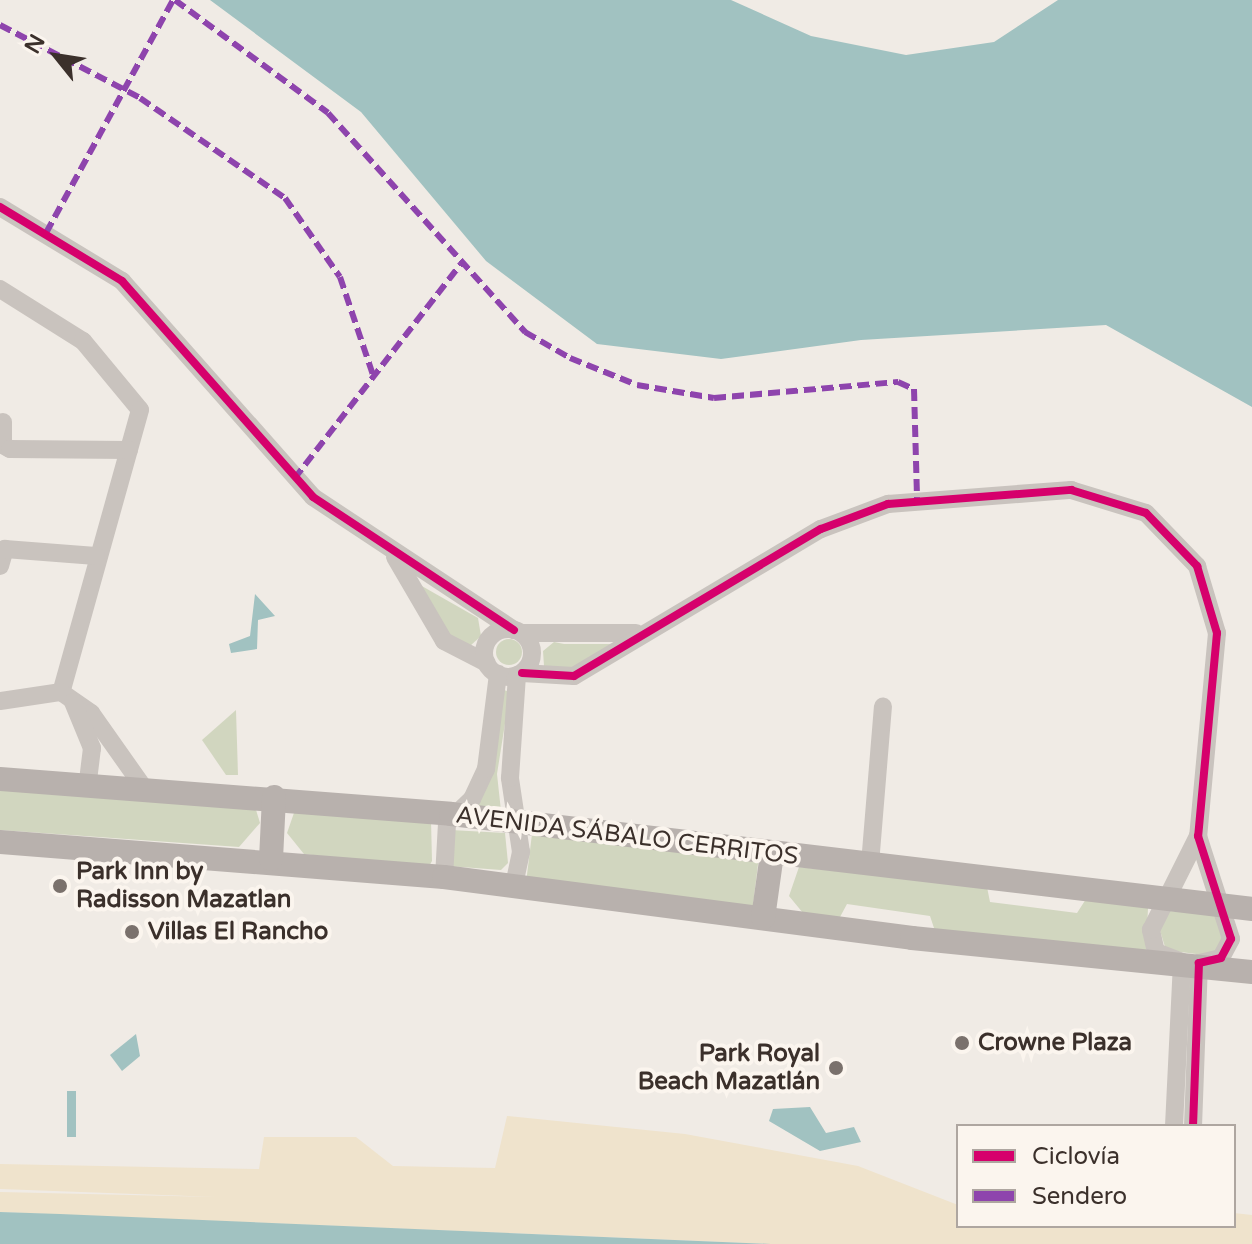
<!DOCTYPE html>
<meta charset="utf-8">
<style>
body{margin:0}
#map{position:relative;width:1252px;height:1244px;overflow:hidden;background:#f0ebe5;font-family:"Varela Round",sans-serif}
div>[style]{position:absolute}
.green>*{inset:0;background:#d1d6bf;transform-origin:0 0}
.round{border-radius:50%}
.sand>*{inset:0;background:#efe3cc}
.water>*{inset:0;background:#a1c2c1;transform-origin:0 0}
.minor>*{height:18px;margin:-9px;padding:0 9px;transform-origin:9px;border-radius:9px;background:#c9c3be}
.minor>.ring{margin:-9px;padding:0;box-sizing:content-box;background:none;border:18px solid #c9c3be;border-radius:50%}
.major>*{height:24px;margin:-12px;padding:0 12px;transform-origin:12px;border-radius:12px;background:#b8b1ad}
.quiet>*{height:6px;margin-top:-3px;transform-origin:0;background:repeating-linear-gradient(90deg,#8e44ad 0 12px,transparent 0 18px)}
.cycleway>*{height:8px;margin:-4px;padding:0 4px;transform-origin:4px;border-radius:4px;background:#d6006c}
.dots>*{width:22px;height:22px;translate:-50% -50%;box-sizing:border-box;border:4px solid #fbf5ee;border-radius:50%}
span{translate:-50% -50%;white-space:nowrap;text-align:center;line-height:1.15;-webkit-text-stroke:8px #fbf5ee;paint-order:stroke}
.street-label{font-size:24px;color:#3b302b}
.poi-label{font-size:24px;color:#3b302b;font-weight:700}
.left{translate:0 -50%;text-align:left}
.right{translate:-100% -50%;text-align:right}
.legend{position:absolute;left:956px;top:1124px;width:280px;height:104px;box-sizing:border-box;background:#fbf5ee;border:2px solid #aea6a0;margin:0;padding:10px 14px;list-style:none;font-size:24px;color:#3b302b}
.legend li{display:flex;align-items:center;gap:16px;height:40px}
.legend b{width:40px;border:2px solid #aea6a0}
.north{position:absolute;left:16px;top:16px;width:80px;height:80px;-webkit-text-stroke:6px #fbf5ee;paint-order:stroke;rotate:300deg;font-size:22px;font-weight:700;line-height:32px;text-align:center;color:#3b302b}
.north::after{content:'';display:block;margin:auto;width:28px;height:36px;background:#3b302b;clip-path:polygon(50% 0,100% 100%,50% 72%,0 100%)}
</style>
<div id="map">
<div class="green">
<i style="clip-path:polygon(413px 581px,478px 618px,481px 636px,470px 646px,454px 643px)"></i>
<i class="round" style="left:496px;top:639px;width:26px;height:26px"></i>
<i style="clip-path:polygon(554px 642px,564px 644px,616px 644px,569px 672px,544px 666px,543px 651px)"></i>
<i style="clip-path:polygon(504px 690px,510px 692px,497px 774px,501px 811px,476px 808px)"></i>
<i style="clip-path:polygon(236px 710px,238px 775px,226px 775px,202px 740px)"></i>
<i style="clip-path:polygon(0 784px,253px 800px,260px 823px,239px 847px,0 830px)"></i>
<i style="clip-path:polygon(295px 810px,431px 820px,432px 861px,428px 868px,304px 854px,287px 833px)"></i>
<i style="clip-path:polygon(451px 830px,505px 833px,508px 863px,501px 870px,448px 866px)"></i>
<i style="left:532px;top:834px;width:228px;height:46px;rotate:7deg"></i>
<i style="clip-path:polygon(799px 867px,987px 887px,990px 902px,1077px 913px,1086px 899px,1148px 908px,1146px 951px,935px 931px,930px 916px,847px 904px,840px 917px,803px 913px,789px 896px)"></i>
<i style="clip-path:polygon(1170px 911px,1214px 914px,1228px 938px,1211px 956px,1166px 950px,1157px 921px)"></i>
</div>
<div class="sand">
<i style="clip-path:polygon(507px 1116px,685px 1134px,858px 1166px,958px 1205px,958px 1226px,1234px 1226px,1234px 1213px,1252px 1215px,1252px 1244px,771px 1244px,0 1212px,0 1192px,216px 1197px,0 1189px,0 1164px,259px 1169px,264px 1137px,356px 1137px,393px 1166px,495px 1168px)"></i>
</div>
<div class="water">
<i style="clip-path:polygon(210px 0,731px 0,811px 36px,906px 55px,994px 42px,1058px 0,1252px 0,1252px 407px,1106px 325px,861px 340px,721px 359px,597px 344px,486px 261px,361px 112px)"></i>
<i style="clip-path:polygon(255px 594px,275px 616px,258px 620px,257px 649px,231px 653px,229px 644px,250px 636px)"></i>
<i style="clip-path:polygon(136px 1034px,140px 1056px,122px 1071px,110px 1055px)"></i>
<i style="left:67px;top:1091px;width:9px;height:46px"></i>
<i style="clip-path:polygon(810px 1107px,826px 1133px,854px 1127px,861px 1142px,820px 1151px,769px 1121px,773px 1109px)"></i>
<i style="clip-path:polygon(0 1212px,60px 1214px,771px 1244px,0 1244px)"></i>
</div>
<div class="minor">
<i style="left:0;top:207px;width:143px;rotate:31.2deg"></i>
<i style="left:122px;top:281px;width:288px;rotate:48.5deg"></i>
<i style="left:313px;top:497px;width:241px;rotate:33.5deg"></i>
<i style="left:0;top:289px;width:98px;rotate:32.1deg"></i>
<i style="left:83px;top:341px;width:89px;rotate:50.4deg"></i>
<i style="left:140px;top:410px;width:293px;rotate:105.6deg"></i>
<i style="left:3px;top:422px;width:23px;rotate:90deg"></i>
<i style="left:3px;top:445px;width:8px;rotate:30deg"></i>
<i style="left:10px;top:449px;width:119px;rotate:0.5deg"></i>
<i style="left:395px;top:557px;width:97px;rotate:59.7deg"></i>
<i style="left:444px;top:641px;width:48px;rotate:27.1deg"></i>
<i style="left:0;top:566px;width:18px;rotate:-74deg"></i>
<i style="left:5px;top:549px;width:91px;rotate:4.4deg"></i>
<i class="ring" style="left:484px;top:629px;width:30px;height:30px"></i>
<i style="left:522px;top:633px;width:114px"></i>
<i style="left:522px;top:673px;width:52px;rotate:3.3deg"></i>
<i style="left:574px;top:676px;width:287px;rotate:-30.8deg"></i>
<i style="left:821px;top:529px;width:72px;rotate:-20.5deg"></i>
<i style="left:888px;top:504px;width:184px;rotate:-4.4deg"></i>
<i style="left:1071px;top:490px;width:78px;rotate:17deg"></i>
<i style="left:1146px;top:513px;width:74px;rotate:46.1deg"></i>
<i style="left:1197px;top:566px;width:70px;rotate:73.4deg"></i>
<i style="left:1217px;top:633px;width:204px;rotate:95.3deg"></i>
<i style="left:1198px;top:836px;width:108px;rotate:72.2deg"></i>
<i style="left:1231px;top:939px;width:21px;rotate:118deg"></i>
<i style="left:1221px;top:958px;width:23px;rotate:167deg"></i>
<i style="left:1199px;top:963px;width:163px;rotate:92.1deg"></i>
<i style="left:61px;top:692px;width:37px;rotate:35deg"></i>
<i style="left:91px;top:713px;width:92px;rotate:54.8deg"></i>
<i style="left:0;top:701px;width:62px;rotate:-8.4deg"></i>
<i style="left:73px;top:702px;width:50px;rotate:67.6deg"></i>
<i style="left:92px;top:748px;width:35px;rotate:97deg"></i>
<i style="left:870px;top:864px;width:158px;rotate:-85.3deg"></i>
<i style="left:444px;top:877px;width:54px;rotate:-86.8deg"></i>
<i style="left:447px;top:823px;width:35px;rotate:-44deg"></i>
<i style="left:472px;top:799px;width:33px;rotate:-65deg"></i>
<i style="left:486px;top:769px;width:96px;rotate:-82.8deg"></i>
<i style="left:514px;top:885px;width:34px;rotate:-78deg"></i>
<i style="left:521px;top:852px;width:75px;rotate:-98.5deg"></i>
<i style="left:510px;top:778px;width:103px;rotate:-86.1deg"></i>
<i style="left:1174px;top:1126px;width:164px;rotate:-87.2deg"></i>
<i style="left:1182px;top:962px;width:28px;rotate:-159deg"></i>
<i style="left:1156px;top:952px;width:23px;rotate:-103deg"></i>
<i style="left:1151px;top:930px;width:105px;rotate:-63.4deg"></i>
</div>
<div class="major">
<i style="left:0;top:779px;width:452px;rotate:4.4deg"></i>
<i style="left:451px;top:814px;width:807px;rotate:6.76deg"></i>
<i style="left:0;top:842px;width:445px;rotate:4.5deg"></i>
<i style="left:444px;top:877px;width:472px;rotate:7.4deg"></i>
<i style="left:912px;top:938px;width:342px;rotate:5.7deg"></i>
<i style="left:271px;top:859px;width:62px;rotate:-87.2deg"></i>
<i style="left:763px;top:918px;width:65px;rotate:-82deg"></i>
</div>
<div class="quiet">
<i style="left:175px;top:0;width:190px;rotate:36.4deg"></i>
<i style="left:328px;top:113px;width:295px;rotate:48deg"></i>
<i style="left:525px;top:332px;width:52px;rotate:30deg"></i>
<i style="left:570px;top:358px;width:72px;rotate:21.9deg"></i>
<i style="left:637px;top:385px;width:78px;rotate:9.6deg"></i>
<i style="left:714px;top:398px;width:185px;rotate:-5deg"></i>
<i style="left:898px;top:382px;width:17px;rotate:24deg"></i>
<i style="left:914px;top:389px;width:109px;rotate:88.4deg"></i>
<i style="left:0;top:25px;width:158px;rotate:27.5deg"></i>
<i style="left:140px;top:98px;width:176px;rotate:34.6deg"></i>
<i style="left:285px;top:198px;width:96px;rotate:55.2deg"></i>
<i style="left:340px;top:277px;width:107px;rotate:71.4deg"></i>
<i style="left:46px;top:233px;width:265px;rotate:-61.4deg"></i>
<i style="left:294px;top:479px;width:272px;rotate:-52.2deg"></i>
</div>
<div class="cycleway">
<i style="left:0;top:207px;width:143px;rotate:31.2deg"></i>
<i style="left:122px;top:281px;width:288px;rotate:48.5deg"></i>
<i style="left:313px;top:497px;width:241px;rotate:33.5deg"></i>
<i style="left:522px;top:673px;width:52px;rotate:3.3deg"></i>
<i style="left:574px;top:676px;width:287px;rotate:-30.8deg"></i>
<i style="left:821px;top:529px;width:72px;rotate:-20.5deg"></i>
<i style="left:888px;top:504px;width:184px;rotate:-4.4deg"></i>
<i style="left:1071px;top:490px;width:78px;rotate:17deg"></i>
<i style="left:1146px;top:513px;width:74px;rotate:46.1deg"></i>
<i style="left:1197px;top:566px;width:70px;rotate:73.4deg"></i>
<i style="left:1217px;top:633px;width:204px;rotate:95.3deg"></i>
<i style="left:1198px;top:836px;width:108px;rotate:72.2deg"></i>
<i style="left:1231px;top:939px;width:21px;rotate:118deg"></i>
<i style="left:1221px;top:958px;width:23px;rotate:167deg"></i>
<i style="left:1199px;top:963px;width:163px;rotate:92.1deg"></i>
</div>
<div class="dots">
<i style="left:60px;top:886px;background:#7a716c"></i>
<i style="left:132px;top:932px;background:#7a716c"></i>
<i style="left:962px;top:1043px;background:#7a716c"></i>
<i style="left:836px;top:1068px;background:#7a716c"></i>
</div>
<div class="street-label">
<span style="left:627px;top:836px;rotate:7deg">AVENIDA SÁBALO CERRITOS</span>
</div>
<div class="poi-label">
<span class="left" style="left:76px;top:886px">Park Inn by<br>Radisson Mazatlan</span>
<span class="left" style="left:148px;top:932px">Villas El Rancho</span>
<span class="left" style="left:978px;top:1043px">Crowne Plaza</span>
<span class="right" style="left:820px;top:1068px">Park Royal<br>Beach Mazatlán</span>
</div>
<ul class="legend">
<li><b style="height:10px;background:#d6006c"></b>Ciclovía</li>
<li><b style="height:10px;background:#8e44ad"></b>Sendero</li>
</ul>
<div class="north">N</div>
</div>
